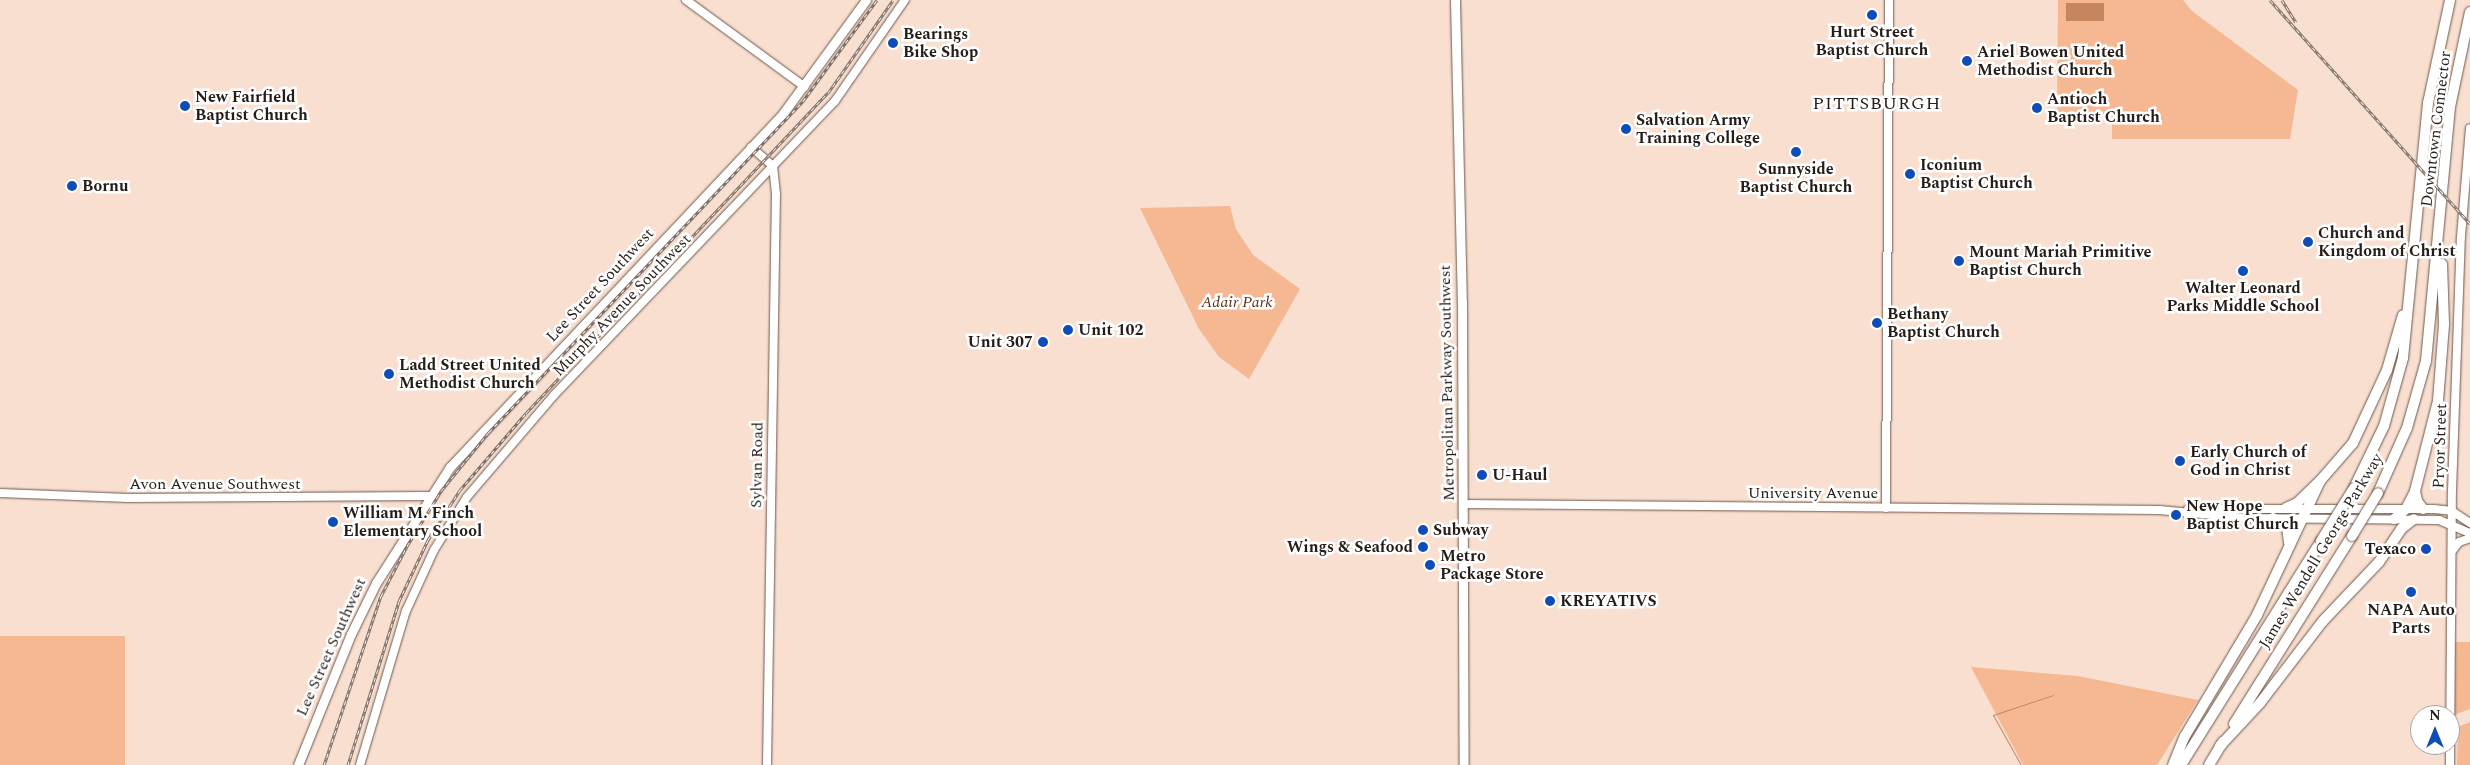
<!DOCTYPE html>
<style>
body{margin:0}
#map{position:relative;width:2470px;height:765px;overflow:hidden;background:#f9dfd0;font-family:Spectral,serif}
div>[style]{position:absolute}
.green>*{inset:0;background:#f6b793;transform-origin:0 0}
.water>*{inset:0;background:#c7855d;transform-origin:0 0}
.stream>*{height:1px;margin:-0.5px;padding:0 0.5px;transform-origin:0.5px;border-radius:0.5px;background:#c7855d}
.roads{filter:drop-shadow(0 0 1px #6d574a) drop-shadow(0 0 1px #6d574a)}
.secondary>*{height:8px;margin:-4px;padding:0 4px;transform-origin:4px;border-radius:4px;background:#fff}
.primary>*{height:9px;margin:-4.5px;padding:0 4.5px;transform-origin:4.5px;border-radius:4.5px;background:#fff}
.highway>*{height:10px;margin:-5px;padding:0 5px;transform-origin:5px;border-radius:5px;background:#fff}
.rail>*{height:3px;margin-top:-1.5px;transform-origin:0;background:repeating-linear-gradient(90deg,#fff 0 4px,#7f6f66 0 8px);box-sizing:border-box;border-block:1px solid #7f6f66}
.bridges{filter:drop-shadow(0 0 1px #6d574a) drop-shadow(0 0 1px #6d574a)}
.highway-bridge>*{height:10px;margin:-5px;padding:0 5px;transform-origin:5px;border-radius:5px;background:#fff}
.dots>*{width:14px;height:14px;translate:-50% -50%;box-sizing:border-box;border:2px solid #fff;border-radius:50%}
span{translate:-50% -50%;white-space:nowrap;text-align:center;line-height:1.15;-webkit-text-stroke:5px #fff;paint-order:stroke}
.poi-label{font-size:16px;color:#261d18;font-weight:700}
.left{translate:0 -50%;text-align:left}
.right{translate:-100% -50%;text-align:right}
.street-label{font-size:16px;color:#261d18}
.park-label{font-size:16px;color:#5f3215;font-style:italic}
.neighbourhood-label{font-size:18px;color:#261d18;letter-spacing:1px}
.north{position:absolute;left:2410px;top:705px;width:50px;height:50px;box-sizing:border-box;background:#fff;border:1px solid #a8a5a3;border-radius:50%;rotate:0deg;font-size:14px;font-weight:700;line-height:20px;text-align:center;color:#261d18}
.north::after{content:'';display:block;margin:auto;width:18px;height:22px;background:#0f4cb7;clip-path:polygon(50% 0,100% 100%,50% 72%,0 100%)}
</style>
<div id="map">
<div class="green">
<i style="clip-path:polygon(2058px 0,2183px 0,2192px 11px,2298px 90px,2290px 139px,2112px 139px,2112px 114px,2057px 115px)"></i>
<i style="clip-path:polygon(1230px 206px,1236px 229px,1253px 255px,1300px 289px,1249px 379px,1219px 357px,1199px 329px,1140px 208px)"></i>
<i style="left:0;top:636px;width:125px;height:129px"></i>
<i style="clip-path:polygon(2452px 642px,2470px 642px,2470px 709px,2451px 716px)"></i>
<i style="clip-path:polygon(1971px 667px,2078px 676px,2198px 700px,2157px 765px,2023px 765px)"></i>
<i style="clip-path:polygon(2470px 722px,2470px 765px,2457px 765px,2458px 727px)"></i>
</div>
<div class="water">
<i style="left:2066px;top:3px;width:38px;height:18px"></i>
</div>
<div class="stream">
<i style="left:2021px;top:765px;width:57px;rotate:-119.2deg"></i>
<i style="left:1993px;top:715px;width:63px;rotate:-18.4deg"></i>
</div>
<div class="roads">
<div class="secondary">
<i style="left:686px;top:0;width:147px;rotate:36.2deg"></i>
<i style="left:751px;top:147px;width:29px;rotate:41deg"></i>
<i style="left:0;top:493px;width:128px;rotate:2.2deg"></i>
<i style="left:128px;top:498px;width:301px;rotate:-0.4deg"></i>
<i style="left:1464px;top:504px;width:695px;rotate:0.49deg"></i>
<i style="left:2159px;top:510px;width:87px;rotate:5.3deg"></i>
<i style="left:2246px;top:518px;width:193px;rotate:0.6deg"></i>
<i style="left:2439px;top:520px;width:34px;rotate:23deg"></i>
<i style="left:1886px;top:508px;width:508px;rotate:-89.66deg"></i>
<i style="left:2188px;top:509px;width:246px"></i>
<i style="left:2434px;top:509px;width:18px;rotate:6deg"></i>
<i style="left:2452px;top:511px;width:22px;rotate:34deg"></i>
<i style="left:2452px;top:551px;width:11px;rotate:-52deg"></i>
<i style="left:2459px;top:542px;width:12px;rotate:-20deg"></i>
<i style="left:360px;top:765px;width:161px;rotate:-73.4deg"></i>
<i style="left:406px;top:611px;width:67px;rotate:-65.3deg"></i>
<i style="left:434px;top:550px;width:62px;rotate:-58.1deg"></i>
<i style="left:467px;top:497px;width:135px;rotate:-49.5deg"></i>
<i style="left:555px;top:394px;width:405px;rotate:-46.3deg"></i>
<i style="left:835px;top:101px;width:123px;rotate:-55.3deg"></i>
<i style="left:767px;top:765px;width:571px;rotate:-89.1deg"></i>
<i style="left:776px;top:194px;width:28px;rotate:-96deg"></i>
<i style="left:2450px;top:765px;width:274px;rotate:-89.6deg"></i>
<i style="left:2452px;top:491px;width:254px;rotate:-88deg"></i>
<i style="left:2461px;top:237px;width:109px;rotate:-85.3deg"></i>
</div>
<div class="primary">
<i style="left:1455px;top:0;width:303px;rotate:88.7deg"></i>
<i style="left:1462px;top:303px;width:462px;rotate:89.8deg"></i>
<i style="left:298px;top:765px;width:141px;rotate:-68deg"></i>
<i style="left:351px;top:634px;width:57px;rotate:-63.9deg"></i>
<i style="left:376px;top:583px;width:138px;rotate:-57.5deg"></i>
<i style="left:450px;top:467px;width:487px;rotate:-46.7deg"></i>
<i style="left:784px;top:112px;width:139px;rotate:-53.8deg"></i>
</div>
<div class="highway">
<i style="left:2354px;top:488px;width:69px;rotate:-64.2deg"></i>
<i style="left:2384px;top:426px;width:71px;rotate:-74.4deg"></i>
<i style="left:2403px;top:358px;width:256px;rotate:-84.4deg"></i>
<i style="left:2428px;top:103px;width:105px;rotate:-77.9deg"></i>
<i style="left:2378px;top:493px;width:71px;rotate:-66deg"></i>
<i style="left:2407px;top:428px;width:70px;rotate:-74.2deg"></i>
<i style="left:2426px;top:361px;width:255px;rotate:-84.6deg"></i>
<i style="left:2450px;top:107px;width:97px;rotate:-78.1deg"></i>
<i style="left:2286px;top:508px;width:12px;rotate:-24deg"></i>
<i style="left:2297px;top:503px;width:32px;rotate:-44deg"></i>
<i style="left:2320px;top:481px;width:50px;rotate:-49deg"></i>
<i style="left:2353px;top:443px;width:81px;rotate:-65deg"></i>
<i style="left:2387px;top:370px;width:57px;rotate:-73.8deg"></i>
<i style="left:2423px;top:509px;width:10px;rotate:-127deg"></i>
<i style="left:2417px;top:501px;width:10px;rotate:-101deg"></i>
<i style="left:2415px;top:491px;width:93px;rotate:-75.7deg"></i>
<i style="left:2438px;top:401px;width:77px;rotate:-85.5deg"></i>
<i style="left:2444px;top:324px;width:60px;rotate:-91.9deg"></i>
<i style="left:2273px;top:518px;width:17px;rotate:36deg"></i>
<i style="left:2287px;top:528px;width:15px;rotate:82deg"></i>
<i style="left:2394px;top:519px;width:16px;rotate:-40deg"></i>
<i style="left:2406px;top:509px;width:20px;rotate:-63deg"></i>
<i style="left:2234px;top:724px;width:222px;rotate:-57.9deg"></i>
<i style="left:2220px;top:746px;width:59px;rotate:-47.1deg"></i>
<i style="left:2260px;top:703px;width:103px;rotate:-52.5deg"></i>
<i style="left:2323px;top:621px;width:81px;rotate:-46.5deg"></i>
<i style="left:2379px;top:562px;width:40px;rotate:-56deg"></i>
<i style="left:2401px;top:529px;width:16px;rotate:-38deg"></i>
<i style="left:2173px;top:765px;width:31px;rotate:-68deg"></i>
<i style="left:2185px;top:736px;width:141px;rotate:-59.2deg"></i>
<i style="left:2257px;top:615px;width:148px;rotate:-64.8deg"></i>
<i style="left:2181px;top:765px;width:264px;rotate:-58deg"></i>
<i style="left:2209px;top:765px;width:27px;rotate:-59deg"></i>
</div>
</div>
<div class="rail">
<i style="left:2270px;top:0;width:300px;rotate:48.2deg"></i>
<i style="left:2282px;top:0;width:26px;rotate:58deg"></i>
<i style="left:324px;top:765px;width:178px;rotate:-71.4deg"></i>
<i style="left:381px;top:596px;width:56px;rotate:-62.5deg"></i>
<i style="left:407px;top:546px;width:65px;rotate:-58.3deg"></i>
<i style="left:441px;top:491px;width:76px;rotate:-50.9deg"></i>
<i style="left:489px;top:432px;width:456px;rotate:-46.5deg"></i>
<i style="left:803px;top:101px;width:125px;rotate:-53.8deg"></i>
<i style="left:348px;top:765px;width:172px;rotate:-72.7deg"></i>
<i style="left:399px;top:601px;width:68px;rotate:-64.6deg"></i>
<i style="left:428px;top:540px;width:59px;rotate:-57.4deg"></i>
<i style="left:460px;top:490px;width:101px;rotate:-49.4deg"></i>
<i style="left:526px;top:413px;width:440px;rotate:-46.7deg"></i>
<i style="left:828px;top:93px;width:113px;rotate:-55deg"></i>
</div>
<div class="bridges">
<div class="highway-bridge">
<i style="left:2352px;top:536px;width:50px;rotate:-58.8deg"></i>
<i style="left:2321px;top:541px;width:62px;rotate:-58.1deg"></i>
</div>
</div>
<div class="dots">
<i style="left:1872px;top:15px;background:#0f4cb7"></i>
<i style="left:893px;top:43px;background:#0f4cb7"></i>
<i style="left:1967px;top:61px;background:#0f4cb7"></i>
<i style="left:185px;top:106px;background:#0f4cb7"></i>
<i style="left:2037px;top:108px;background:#0f4cb7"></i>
<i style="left:1626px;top:129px;background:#0f4cb7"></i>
<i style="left:1796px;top:152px;background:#0f4cb7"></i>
<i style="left:1910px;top:174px;background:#0f4cb7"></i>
<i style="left:72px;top:186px;background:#0f4cb7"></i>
<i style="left:2308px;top:242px;background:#0f4cb7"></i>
<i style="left:1959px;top:261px;background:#0f4cb7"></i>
<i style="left:2243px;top:271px;background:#0f4cb7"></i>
<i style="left:1877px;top:323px;background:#0f4cb7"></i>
<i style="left:1068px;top:330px;background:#0f4cb7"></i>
<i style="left:1043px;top:342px;background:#0f4cb7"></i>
<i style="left:389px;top:374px;background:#0f4cb7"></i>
<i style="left:2180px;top:461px;background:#0f4cb7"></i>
<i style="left:1482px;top:475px;background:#0f4cb7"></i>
<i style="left:2176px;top:515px;background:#0f4cb7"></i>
<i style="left:333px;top:522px;background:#0f4cb7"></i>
<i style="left:1423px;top:530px;background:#0f4cb7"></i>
<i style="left:1423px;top:547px;background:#0f4cb7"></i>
<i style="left:2426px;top:549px;background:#0f4cb7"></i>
<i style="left:1430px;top:565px;background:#0f4cb7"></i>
<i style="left:2411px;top:592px;background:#0f4cb7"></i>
<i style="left:1550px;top:601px;background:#0f4cb7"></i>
</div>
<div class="poi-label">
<span style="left:1872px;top:41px">Hurt Street<br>Baptist Church</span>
<span class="left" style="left:903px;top:43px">Bearings<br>Bike Shop</span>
<span class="left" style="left:1977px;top:61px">Ariel Bowen United<br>Methodist Church</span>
<span class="left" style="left:195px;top:106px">New Fairfield<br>Baptist Church</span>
<span class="left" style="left:2047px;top:108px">Antioch<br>Baptist Church</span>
<span class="left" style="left:1636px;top:129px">Salvation Army<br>Training College</span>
<span class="left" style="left:1920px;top:174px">Iconium<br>Baptist Church</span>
<span style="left:1796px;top:178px">Sunnyside<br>Baptist Church</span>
<span class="left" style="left:82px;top:186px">Bornu</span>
<span class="left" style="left:2318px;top:242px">Church and<br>Kingdom of Christ</span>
<span class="left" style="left:1969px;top:261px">Mount Mariah Primitive<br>Baptist Church</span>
<span style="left:2243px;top:297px">Walter Leonard<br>Parks Middle School</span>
<span class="left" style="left:1887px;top:323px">Bethany<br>Baptist Church</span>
<span class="left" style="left:1078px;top:330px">Unit 102</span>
<span class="right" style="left:1033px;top:342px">Unit 307</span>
<span class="left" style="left:399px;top:374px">Ladd Street United<br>Methodist Church</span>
<span class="left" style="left:2190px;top:461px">Early Church of<br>God in Christ</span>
<span class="left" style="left:1492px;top:475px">U-Haul</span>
<span class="left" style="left:2186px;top:515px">New Hope<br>Baptist Church</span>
<span class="left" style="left:343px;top:522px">William M. Finch<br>Elementary School</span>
<span class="left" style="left:1433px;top:530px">Subway</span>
<span class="right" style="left:1413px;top:547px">Wings &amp; Seafood</span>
<span class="right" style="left:2416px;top:549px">Texaco</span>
<span class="left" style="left:1440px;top:565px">Metro<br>Package Store</span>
<span class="left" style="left:1560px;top:601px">KREYATIVS</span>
<span style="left:2411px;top:619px">NAPA Auto<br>Parts</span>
</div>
<div class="street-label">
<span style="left:2436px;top:129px;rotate:-83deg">Downtown Connector</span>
<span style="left:600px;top:285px;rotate:-47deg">Lee Street Southwest</span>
<span style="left:622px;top:305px;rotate:-46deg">Murphy Avenue Southwest</span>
<span style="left:1447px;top:383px;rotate:-91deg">Metropolitan Parkway Southwest</span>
<span style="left:2440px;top:446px;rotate:-88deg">Pryor Street</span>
<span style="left:757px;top:465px;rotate:-89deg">Sylvan Road</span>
<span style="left:215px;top:484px">Avon Avenue Southwest</span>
<span style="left:1813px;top:493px">University Avenue</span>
<span style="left:2321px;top:551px;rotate:-59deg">James Wendell George Parkway</span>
<span style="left:331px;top:647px;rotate:-66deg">Lee Street Southwest</span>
</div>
<div class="park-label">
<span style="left:1237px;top:302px">Adair Park</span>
</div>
<div class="neighbourhood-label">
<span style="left:1877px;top:104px">PITTSBURGH</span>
</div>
<div class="north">N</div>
</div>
